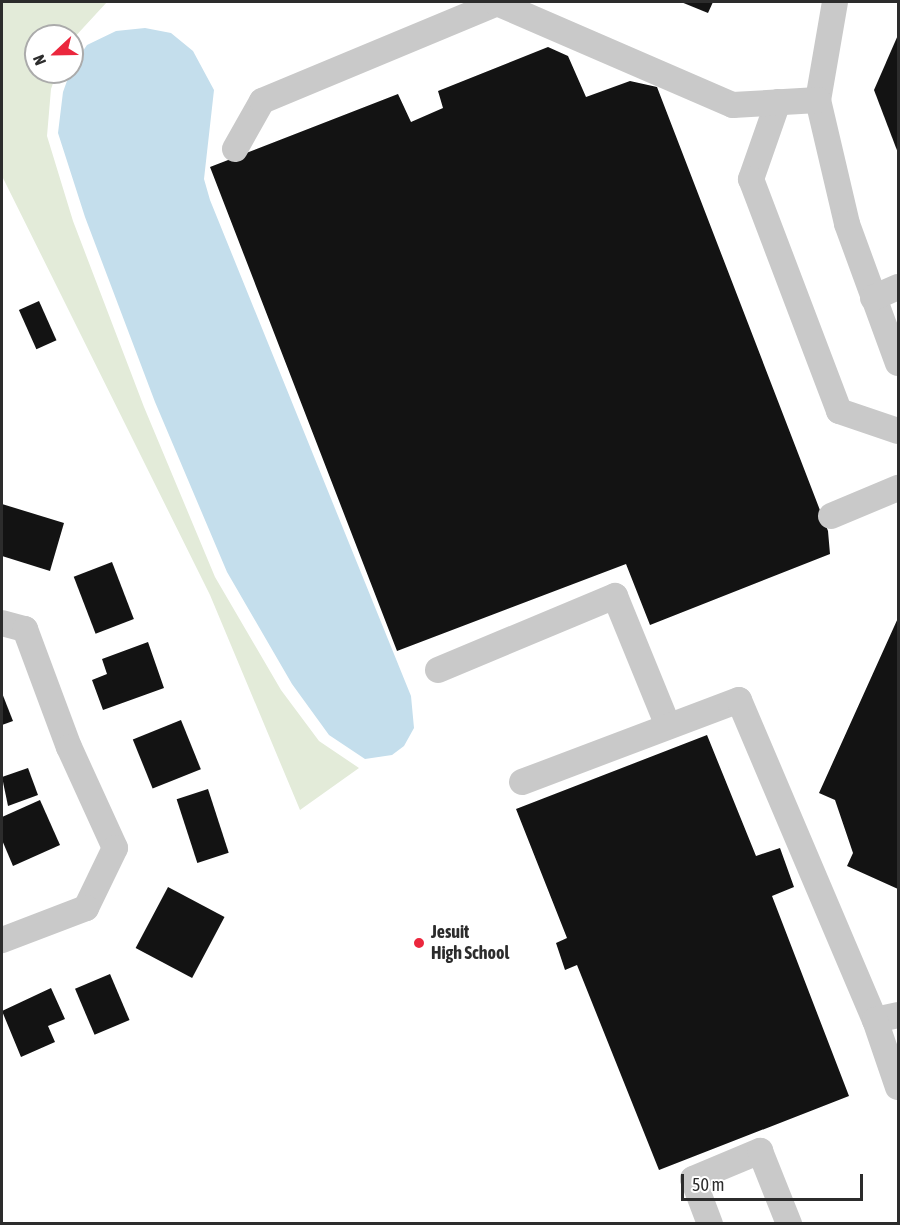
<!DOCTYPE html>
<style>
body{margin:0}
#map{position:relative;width:900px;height:1225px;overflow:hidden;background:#fff;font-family:"Asap Condensed",sans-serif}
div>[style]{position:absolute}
.green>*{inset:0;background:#e3ebd9}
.water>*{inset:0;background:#c4deec}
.building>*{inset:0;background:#131313;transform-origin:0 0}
.minor>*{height:26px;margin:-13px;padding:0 13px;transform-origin:13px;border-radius:13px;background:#c9c9c9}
.dots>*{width:16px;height:16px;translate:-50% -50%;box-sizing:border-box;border:3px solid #fff;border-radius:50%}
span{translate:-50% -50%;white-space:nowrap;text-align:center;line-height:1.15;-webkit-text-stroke:6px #fff;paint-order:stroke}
.poi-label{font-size:18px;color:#2c2c2c;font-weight:700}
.left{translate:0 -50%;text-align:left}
.frame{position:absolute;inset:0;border:3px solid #2c2c2c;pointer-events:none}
.north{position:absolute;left:24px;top:24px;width:60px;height:60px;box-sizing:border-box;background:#fff;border:2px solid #ababab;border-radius:50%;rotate:248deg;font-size:16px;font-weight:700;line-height:24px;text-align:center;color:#2c2c2c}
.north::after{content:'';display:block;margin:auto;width:21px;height:27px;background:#eb273d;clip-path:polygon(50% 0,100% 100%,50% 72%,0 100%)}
.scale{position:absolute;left:681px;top:1174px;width:182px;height:27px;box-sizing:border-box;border:3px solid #2c2c2c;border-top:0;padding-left:8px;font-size:18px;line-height:21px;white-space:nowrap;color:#2c2c2c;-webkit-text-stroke:4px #fff;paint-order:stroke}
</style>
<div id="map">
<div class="green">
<i style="clip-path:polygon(2px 2px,107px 2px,72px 40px,72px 36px,36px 36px,36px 72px,57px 72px,51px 89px,47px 136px,73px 221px,144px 407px,215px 577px,281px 690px,319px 741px,359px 768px,300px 810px,210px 595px,2px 176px)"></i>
</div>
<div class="water">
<i style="clip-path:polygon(145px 28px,171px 33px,193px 51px,214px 90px,204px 179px,210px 200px,411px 696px,414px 728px,404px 746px,392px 755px,365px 759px,329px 735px,292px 684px,227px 572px,155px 402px,85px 217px,58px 133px,63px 92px,72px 67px,87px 45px,116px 31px)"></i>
</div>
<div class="building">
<i style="clip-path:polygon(681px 2px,713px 2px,708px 13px)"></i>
<i style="clip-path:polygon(898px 35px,898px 153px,874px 90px)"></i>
<i style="clip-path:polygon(548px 47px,568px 56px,586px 97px,630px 81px,657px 87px,828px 531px,830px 554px,650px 625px,626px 564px,397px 651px,210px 167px,398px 94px,411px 122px,443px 108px,438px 91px)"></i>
<i style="left:39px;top:301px;width:43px;height:22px;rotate:66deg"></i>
<i style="clip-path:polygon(2px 504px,64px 523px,50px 571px,2px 556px)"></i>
<i style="left:112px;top:562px;width:61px;height:41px;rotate:69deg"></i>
<i style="clip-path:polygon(898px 618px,898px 889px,847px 866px,853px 853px,835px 800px,819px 793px)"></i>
<i style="clip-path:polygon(148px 642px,164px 688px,103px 710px,92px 680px,107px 674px,102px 659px)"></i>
<i style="clip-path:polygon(2px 693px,13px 721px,2px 725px)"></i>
<i style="left:181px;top:720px;width:53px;height:52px;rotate:68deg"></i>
<i style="clip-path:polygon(707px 735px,756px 856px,780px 848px,794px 887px,772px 896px,849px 1096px,659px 1170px,577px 965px,565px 970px,556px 943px,567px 938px,516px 809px)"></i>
<i style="clip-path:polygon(28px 768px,38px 795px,8px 806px,2px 777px)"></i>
<i style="left:208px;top:789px;width:67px;height:33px;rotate:72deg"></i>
<i style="clip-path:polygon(40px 800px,60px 845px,13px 866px,2px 840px,2px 817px)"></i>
<i style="left:168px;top:887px;width:64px;height:69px;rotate:28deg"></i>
<i style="left:110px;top:974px;width:50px;height:38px;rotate:67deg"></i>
<i style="clip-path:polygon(51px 988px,65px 1019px,48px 1026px,55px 1042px,21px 1057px,2px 1011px)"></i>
</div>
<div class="minor">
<i style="left:835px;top:2px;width:99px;rotate:99.8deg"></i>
<i style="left:818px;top:100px;width:127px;rotate:76.8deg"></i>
<i style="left:847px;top:224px;width:148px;rotate:69.9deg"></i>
<i style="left:778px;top:102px;width:82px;rotate:109.3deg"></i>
<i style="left:751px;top:179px;width:248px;rotate:69.2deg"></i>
<i style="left:839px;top:411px;width:62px;rotate:18.7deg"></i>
<i style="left:235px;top:149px;width:55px;rotate:-60.6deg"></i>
<i style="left:262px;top:101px;width:255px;rotate:-22.6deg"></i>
<i style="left:497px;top:3px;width:257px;rotate:23.4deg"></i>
<i style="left:733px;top:105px;width:85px;rotate:-3.4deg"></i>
<i style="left:873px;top:298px;width:27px;rotate:-24deg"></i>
<i style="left:831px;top:516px;width:73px;rotate:-22.7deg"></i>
<i style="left:2px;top:623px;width:24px;rotate:15deg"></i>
<i style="left:25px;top:629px;width:126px;rotate:69.6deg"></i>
<i style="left:69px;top:747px;width:111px;rotate:65.5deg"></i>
<i style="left:115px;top:848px;width:67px;rotate:115.8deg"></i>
<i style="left:86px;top:908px;width:90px;rotate:159.1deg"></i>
<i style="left:438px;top:670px;width:192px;rotate:-22.7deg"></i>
<i style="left:615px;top:596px;width:140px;rotate:67.8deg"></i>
<i style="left:522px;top:782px;width:232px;rotate:-20.7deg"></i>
<i style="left:739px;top:700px;width:348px;rotate:67deg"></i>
<i style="left:875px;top:1020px;width:24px;rotate:-12deg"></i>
<i style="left:875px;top:1020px;width:71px;rotate:71.1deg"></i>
<i style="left:710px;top:1224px;width:48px;rotate:-110.7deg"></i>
<i style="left:693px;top:1179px;width:73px;rotate:-22.7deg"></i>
<i style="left:760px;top:1151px;width:79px;rotate:68.3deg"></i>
</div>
<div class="dots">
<i style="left:419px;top:943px;background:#eb273d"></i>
</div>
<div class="poi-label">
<span class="left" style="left:431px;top:943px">Jesuit<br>High School</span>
</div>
<div class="frame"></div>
<div class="north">N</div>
<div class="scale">50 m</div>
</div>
